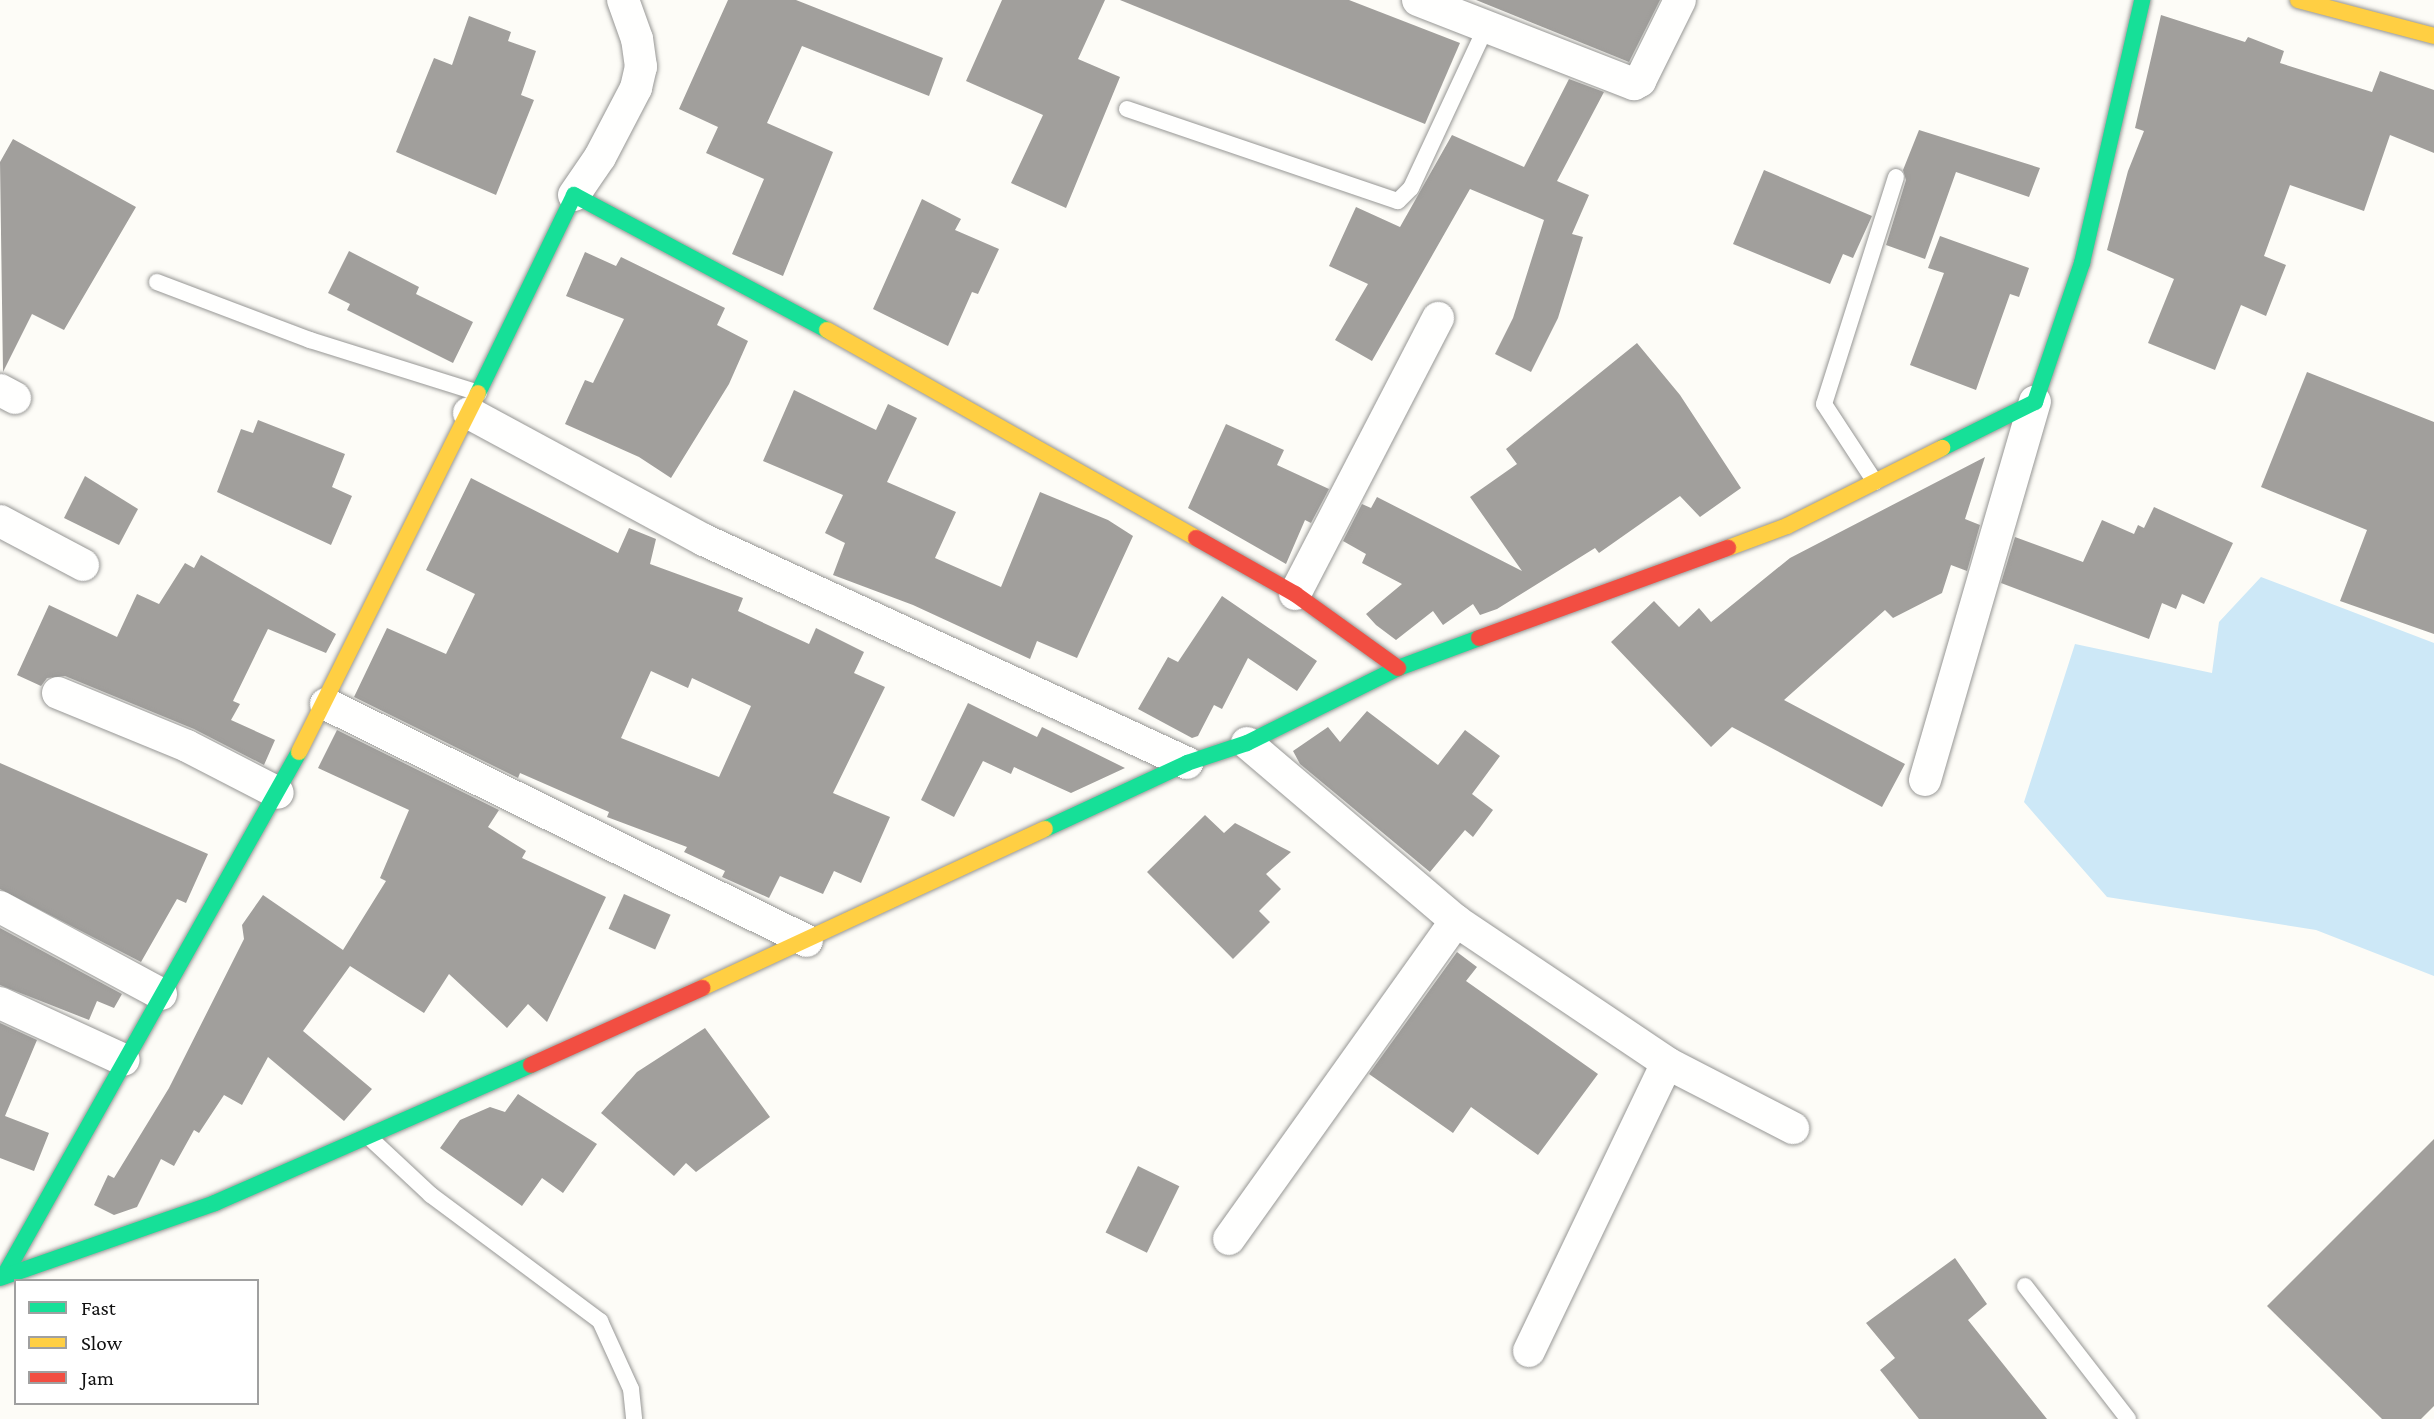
<!DOCTYPE html>
<style>
body{margin:0}
#map{position:relative;width:2434px;height:1419px;overflow:hidden;background:#fdfcf7;font-family:"Crimson Pro",serif}
div>[style]{position:absolute}
.water>*{inset:0;background:#cde8f7}
.building>*{inset:0;background:#a19f9c;transform-origin:0 0}
.roads{filter:drop-shadow(0 0 2px #979795) drop-shadow(0 0 2px #979795)}
.lane>*{height:16px;margin:-8px;padding:0 8px;transform-origin:8px;border-radius:8px;background:#fffffe}
.street>*{height:32px;margin:-16px;padding:0 16px;transform-origin:16px;border-radius:16px;background:#fffffe}
.fast>*{height:16px;margin:-8px;padding:0 8px;transform-origin:8px;border-radius:8px;background:#16e098}
.slow>*{height:16px;margin:-8px;padding:0 8px;transform-origin:8px;border-radius:8px;background:#ffcf43}
.jam>*{height:16px;margin:-8px;padding:0 8px;transform-origin:8px;border-radius:8px;background:#f24e42}
span{translate:-50% -50%;white-space:nowrap;text-align:center;line-height:1.15;-webkit-text-stroke:7px #fff;paint-order:stroke}
.legend{position:absolute;left:14px;top:1279px;width:245px;height:126px;box-sizing:border-box;background:#fff;border:2px solid #a0a0a0;margin:0;padding:9px 12px;list-style:none;font-size:21px;color:#111}
.legend li{display:flex;align-items:center;gap:14px;height:35px}
.legend b{width:35px;border:2px solid #a0a0a0}
</style>
<div id="map">
<div class="water">
<i style="clip-path:polygon(2261px 577px,2434px 643px,2434px 976px,2316px 930px,2107px 897px,2024px 802px,2075px 644px,2212px 673px,2219px 622px)"></i>
</div>
<div class="building">
<i style="clip-path:polygon(728px 0,796px 0,943px 58px,929px 96px,802px 46px,767px 123px,833px 152px,783px 276px,732px 254px,764px 179px,706px 153px,718px 127px,679px 109px)"></i>
<i style="clip-path:polygon(1002px 0,1105px 0,1078px 59px,1120px 77px,1066px 208px,1011px 183px,1043px 115px,966px 81px)"></i>
<i style="clip-path:polygon(1120px 0,1349px 0,1460px 43px,1425px 124px)"></i>
<i style="clip-path:polygon(1476px 0,1660px 0,1629px 62px)"></i>
<i style="clip-path:polygon(2161px 15px,2245px 42px,2248px 37px,2284px 51px,2280px 63px,2372px 92px,2380px 71px,2434px 90px,2434px 153px,2390px 135px,2364px 211px,2290px 185px,2264px 256px,2286px 265px,2266px 316px,2241px 305px,2215px 370px,2148px 343px,2174px 279px,2107px 250px,2128px 171px,2144px 131px,2135px 128px)"></i>
<i style="clip-path:polygon(469px 16px,511px 32px,508px 41px,536px 51px,521px 95px,534px 100px,496px 195px,396px 152px,434px 58px,452px 65px)"></i>
<i style="clip-path:polygon(1569px 79px,1604px 92px,1557px 181px,1589px 195px,1572px 234px,1583px 237px,1558px 318px,1531px 372px,1495px 354px,1513px 318px,1544px 220px,1470px 189px,1372px 361px,1335px 340px,1368px 284px,1329px 266px,1356px 207px,1400px 227px,1452px 135px,1524px 167px)"></i>
<i style="clip-path:polygon(1919px 130px,2040px 168px,2029px 197px,1956px 172px,1925px 259px,1886px 245px,1906px 180px,1903px 170px)"></i>
<i style="clip-path:polygon(13px 139px,136px 207px,64px 330px,32px 314px,3px 372px,0 162px)"></i>
<i style="clip-path:polygon(1764px 170px,1872px 216px,1853px 258px,1843px 254px,1830px 284px,1733px 244px)"></i>
<i style="clip-path:polygon(922px 199px,961px 219px,955px 230px,999px 249px,978px 294px,972px 292px,948px 346px,873px 309px)"></i>
<i style="clip-path:polygon(1940px 236px,2029px 268px,2019px 297px,2010px 294px,1976px 390px,1910px 365px,1944px 273px,1928px 268px)"></i>
<i style="clip-path:polygon(349px 251px,419px 287px,416px 294px,473px 322px,453px 363px,347px 310px,350px 304px,328px 293px)"></i>
<i style="clip-path:polygon(585px 252px,616px 266px,621px 257px,725px 308px,717px 325px,748px 341px,729px 384px,671px 478px,639px 457px,565px 424px,585px 380px,593px 383px,624px 319px,566px 296px)"></i>
<i style="clip-path:polygon(1637px 343px,1680px 395px,1741px 488px,1700px 517px,1680px 496px,1599px 553px,1595px 548px,1497px 609px,1480px 615px,1473px 604px,1443px 625px,1433px 611px,1396px 640px,1376px 625px,1366px 614px,1402px 584px,1362px 563px,1366px 554px,1343px 541px,1362px 504px,1371px 508px,1377px 497px,1522px 571px,1470px 497px,1517px 464px,1506px 449px)"></i>
<i style="clip-path:polygon(2307px 372px,2434px 422px,2434px 634px,2340px 601px,2367px 530px,2261px 487px)"></i>
<i style="clip-path:polygon(794px 390px,876px 430px,888px 404px,917px 418px,887px 482px,956px 512px,935px 558px,1001px 587px,1040px 492px,1108px 520px,1133px 536px,1077px 658px,1037px 641px,1030px 659px,913px 605px,833px 575px,845px 543px,825px 533px,843px 495px,763px 461px)"></i>
<i style="clip-path:polygon(258px 420px,345px 454px,332px 487px,352px 496px,331px 545px,217px 492px,241px 429px,253px 433px)"></i>
<i style="clip-path:polygon(1226px 424px,1284px 450px,1277px 465px,1329px 489px,1311px 523px,1305px 520px,1286px 564px,1188px 508px)"></i>
<i style="clip-path:polygon(1985px 457px,1965px 519px,1980px 525px,1967px 571px,1951px 565px,1942px 593px,1893px 618px,1885px 610px,1784px 700px,1905px 764px,1882px 807px,1732px 727px,1711px 747px,1611px 642px,1654px 601px,1679px 627px,1699px 608px,1711px 622px,1790px 558px)"></i>
<i style="clip-path:polygon(85px 476px,138px 509px,119px 545px,64px 518px)"></i>
<i style="clip-path:polygon(evenodd,471px 478px,618px 553px,629px 528px,656px 539px,650px 564px,743px 598px,738px 611px,809px 644px,816px 628px,864px 652px,854px 673px,885px 687px,833px 793px,890px 817px,861px 883px,834px 871px,823px 894px,780px 876px,769px 898px,722px 877px,725px 871px,684px 852px,687px 847px,607px 817px,609px 812px,520px 773px,518px 778px,354px 697px,387px 628px,446px 654px,475px 594px,426px 570px,471px 478px,651px 671px,688px 688px,692px 678px,751px 706px,719px 777px,621px 738px,651px 671px)"></i>
<i style="clip-path:polygon(2154px 507px,2233px 543px,2204px 604px,2182px 594px,2176px 609px,2162px 603px,2149px 639px,2001px 583px,2015px 537px,2083px 562px,2102px 520px,2134px 534px,2138px 525px,2144px 528px)"></i>
<i style="clip-path:polygon(201px 555px,336px 634px,326px 653px,268px 629px,233px 701px,240px 704px,231px 720px,275px 740px,264px 765px,194px 729px,65px 676px,47px 678px,41px 686px,17px 675px,49px 605px,117px 637px,137px 594px,159px 604px,185px 563px,194px 568px)"></i>
<i style="clip-path:polygon(1222px 596px,1317px 661px,1297px 691px,1248px 658px,1222px 709px,1214px 705px,1198px 736px,1192px 738px,1138px 709px,1168px 657px,1178px 662px)"></i>
<i style="clip-path:polygon(968px 703px,1037px 737px,1042px 727px,1125px 768px,1071px 793px,1014px 767px,1011px 774px,983px 761px,954px 817px,921px 800px)"></i>
<i style="clip-path:polygon(1367px 711px,1438px 765px,1465px 730px,1500px 756px,1472px 794px,1493px 810px,1473px 837px,1465px 830px,1430px 872px,1300px 764px,1293px 751px,1328px 727px,1340px 742px)"></i>
<i style="clip-path:polygon(337px 730px,499px 810px,488px 827px,526px 851px,522px 858px,606px 897px,547px 1022px,528px 1004px,507px 1028px,449px 974px,424px 1013px,350px 966px,303px 1031px,372px 1089px,344px 1121px,268px 1057px,242px 1105px,224px 1095px,199px 1133px,194px 1130px,174px 1166px,161px 1159px,137px 1207px,114px 1215px,94px 1205px,108px 1175px,114px 1178px,169px 1088px,244px 939px,242px 925px,263px 895px,343px 950px,386px 881px,380px 878px,409px 810px,318px 768px)"></i>
<i style="clip-path:polygon(0 763px,208px 854px,186px 903px,177px 899px,141px 962px,0 889px)"></i>
<i style="clip-path:polygon(1205px 815px,1224px 833px,1235px 823px,1291px 852px,1266px 874px,1281px 889px,1259px 911px,1270px 922px,1233px 959px,1147px 872px)"></i>
<i style="left:624px;top:894px;width:51px;height:38px;rotate:24deg"></i>
<i style="clip-path:polygon(0 928px,122px 994px,114px 1008px,97px 1001px,89px 1020px,0 985px)"></i>
<i style="clip-path:polygon(1457px 952px,1477px 967px,1466px 981px,1598px 1074px,1538px 1155px,1471px 1107px,1453px 1133px,1369px 1074px)"></i>
<i style="clip-path:polygon(0 1023px,37px 1040px,5px 1116px,49px 1133px,34px 1171px,0 1158px)"></i>
<i style="clip-path:polygon(705px 1028px,770px 1117px,696px 1172px,686px 1163px,674px 1176px,601px 1113px,637px 1072px)"></i>
<i style="clip-path:polygon(518px 1094px,597px 1144px,563px 1193px,542px 1178px,522px 1206px,440px 1148px,460px 1120px,490px 1107px,505px 1112px)"></i>
<i style="clip-path:polygon(2434px 1139px,2434px 1406px,2421px 1419px,2382px 1419px,2267px 1306px)"></i>
<i style="left:1138px;top:1166px;width:46px;height:74px;rotate:26deg"></i>
<i style="clip-path:polygon(1955px 1258px,1987px 1304px,1968px 1320px,2047px 1419px,1919px 1419px,1880px 1370px,1895px 1358px,1866px 1323px)"></i>
</div>
<div class="roads">
<div class="lane">
<i style="left:1127px;top:109px;width:286px;rotate:18.8deg"></i>
<i style="left:1398px;top:201px;width:18px;rotate:-45deg"></i>
<i style="left:1411px;top:188px;width:180px;rotate:-65deg"></i>
<i style="left:157px;top:282px;width:164px;rotate:20.8deg"></i>
<i style="left:310px;top:340px;width:177px;rotate:17.4deg"></i>
<i style="left:1875px;top:482px;width:93px;rotate:-123.2deg"></i>
<i style="left:1824px;top:404px;width:238px;rotate:-72.4deg"></i>
<i style="left:370px;top:1138px;width:83px;rotate:43.1deg"></i>
<i style="left:431px;top:1195px;width:211px;rotate:36.7deg"></i>
<i style="left:600px;top:1321px;width:75px;rotate:65.5deg"></i>
<i style="left:631px;top:1389px;width:30px;rotate:84deg"></i>
<i style="left:2025px;top:1286px;width:168px;rotate:52.2deg"></i>
</div>
<div class="street">
<i style="left:1418px;top:0;width:232px;rotate:21.3deg"></i>
<i style="left:1634px;top:84px;width:7px;rotate:-27deg"></i>
<i style="left:1640px;top:81px;width:90px;rotate:-63.7deg"></i>
<i style="left:574px;top:195px;width:46px;rotate:-55.6deg"></i>
<i style="left:600px;top:157px;width:78px;rotate:-62.4deg"></i>
<i style="left:636px;top:88px;width:22px;rotate:-77deg"></i>
<i style="left:641px;top:67px;width:28px;rotate:-98deg"></i>
<i style="left:637px;top:39px;width:41px;rotate:-109.7deg"></i>
<i style="left:0;top:390px;width:17px;rotate:28deg"></i>
<i style="left:469px;top:413px;width:267px;rotate:28.4deg"></i>
<i style="left:704px;top:540px;width:532px;rotate:24.78deg"></i>
<i style="left:0;top:521px;width:94px;rotate:27.9deg"></i>
<i style="left:1295px;top:594px;width:311px;rotate:-62.6deg"></i>
<i style="left:58px;top:693px;width:139px;rotate:22.3deg"></i>
<i style="left:187px;top:746px;width:102px;rotate:27.3deg"></i>
<i style="left:326px;top:704px;width:536px;rotate:26.23deg"></i>
<i style="left:1247px;top:743px;width:275px;rotate:40.4deg"></i>
<i style="left:1456px;top:921px;width:254px;rotate:33.9deg"></i>
<i style="left:1667px;top:1063px;width:142px;rotate:27.3deg"></i>
<i style="left:1925px;top:780px;width:394px;rotate:-73.8deg"></i>
<i style="left:0;top:907px;width:183px;rotate:28.4deg"></i>
<i style="left:0;top:1003px;width:136px;rotate:24.7deg"></i>
<i style="left:1229px;top:1239px;width:391px;rotate:-54.5deg"></i>
<i style="left:1529px;top:1351px;width:319px;rotate:-64.4deg"></i>
</div>
<div class="fast">
<i style="left:478px;top:393px;width:220px;rotate:-64.1deg"></i>
<i style="left:574px;top:195px;width:287px;rotate:28.1deg"></i>
<i style="left:1942px;top:448px;width:104px;rotate:-26.3deg"></i>
<i style="left:2035px;top:402px;width:147px;rotate:-71.3deg"></i>
<i style="left:2082px;top:263px;width:270px;rotate:-77.1deg"></i>
<i style="left:1045px;top:829px;width:157px;rotate:-24.9deg"></i>
<i style="left:1187px;top:763px;width:63px;rotate:-18.4deg"></i>
<i style="left:1247px;top:743px;width:169px;rotate:-26.4deg"></i>
<i style="left:1398px;top:668px;width:86px;rotate:-20.3deg"></i>
<i style="left:4px;top:1276px;width:601px;rotate:-60.62deg"></i>
<i style="left:0;top:1278px;width:228px;rotate:-19.2deg"></i>
<i style="left:215px;top:1203px;width:345px;rotate:-23.6deg"></i>
</div>
<div class="slow">
<i style="left:2298px;top:0;width:141px;rotate:14.8deg"></i>
<i style="left:827px;top:330px;width:424px;rotate:29.4deg"></i>
<i style="left:1728px;top:548px;width:63px;rotate:-20.4deg"></i>
<i style="left:1787px;top:526px;width:174px;rotate:-26.7deg"></i>
<i style="left:299px;top:752px;width:401px;rotate:-63.5deg"></i>
<i style="left:702px;top:988px;width:378px;rotate:-24.9deg"></i>
</div>
<div class="jam">
<i style="left:1196px;top:538px;width:114px;rotate:29.5deg"></i>
<i style="left:1295px;top:594px;width:127px;rotate:35.7deg"></i>
<i style="left:1479px;top:638px;width:265px;rotate:-19.9deg"></i>
<i style="left:531px;top:1065px;width:188px;rotate:-24.2deg"></i>
</div>
</div>
<ul class="legend">
<li><b style="height:9px;background:#16e098"></b>Fast</li>
<li><b style="height:9px;background:#ffcf43"></b>Slow</li>
<li><b style="height:9px;background:#f24e42"></b>Jam</li>
</ul>
</div>
